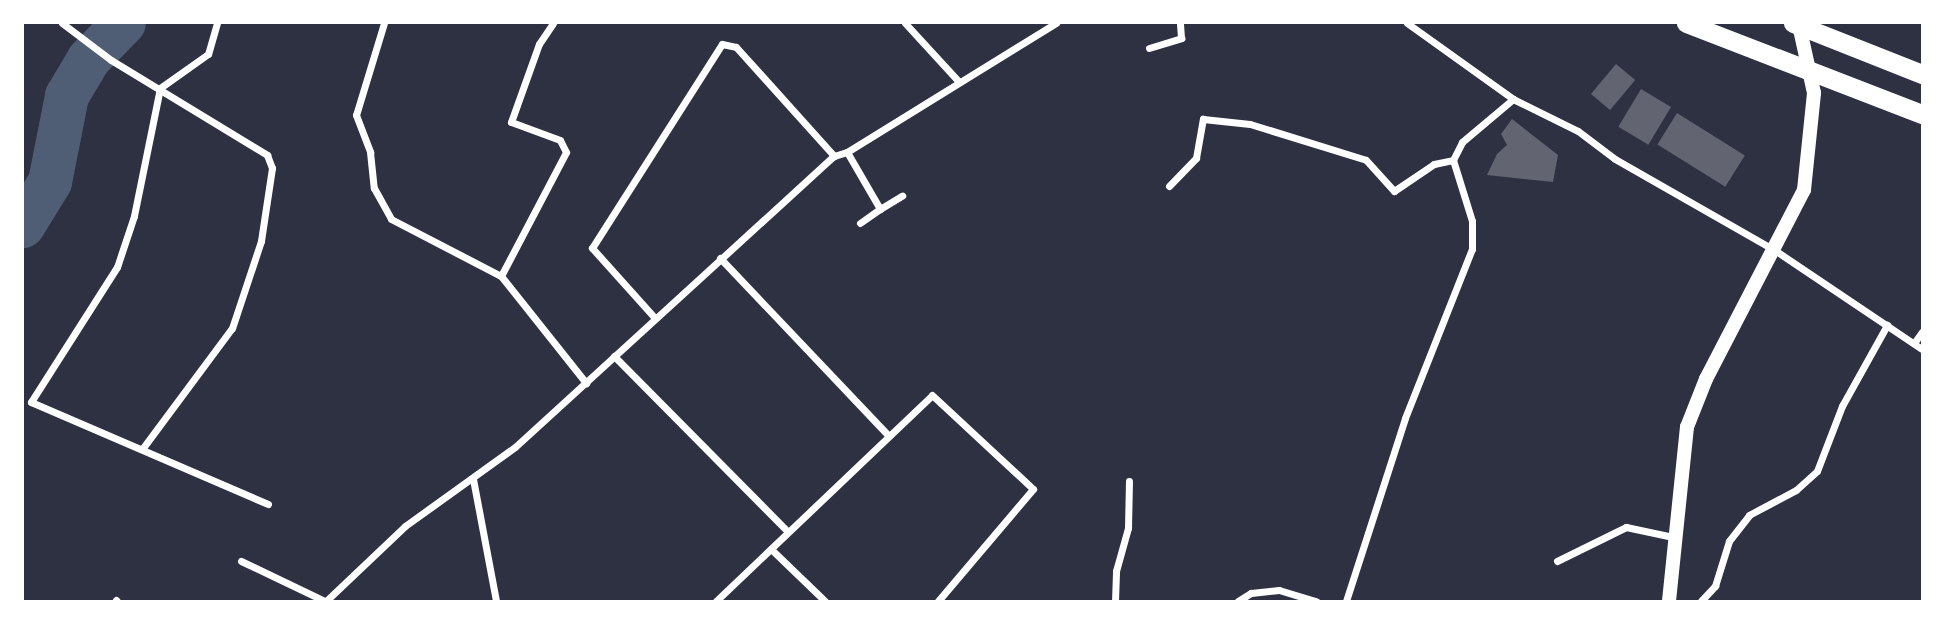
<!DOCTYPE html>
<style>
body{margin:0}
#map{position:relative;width:1945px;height:624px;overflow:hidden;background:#2d3142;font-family:Overpass,sans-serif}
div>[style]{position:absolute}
.river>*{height:44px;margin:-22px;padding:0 22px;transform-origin:22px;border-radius:22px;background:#4f5d75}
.building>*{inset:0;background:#626471;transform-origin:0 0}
.minor>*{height:7px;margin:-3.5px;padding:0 3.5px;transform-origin:3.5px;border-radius:3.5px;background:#fff}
.secondary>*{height:14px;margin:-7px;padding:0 7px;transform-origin:7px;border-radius:7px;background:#fff}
.trunk>*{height:19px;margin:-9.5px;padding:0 9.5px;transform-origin:9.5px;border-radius:9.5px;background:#fff}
span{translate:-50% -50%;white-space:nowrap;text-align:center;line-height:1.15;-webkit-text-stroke:6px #fff;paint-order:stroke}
.frame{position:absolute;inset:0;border:24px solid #fff;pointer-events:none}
</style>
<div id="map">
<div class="river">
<i style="left:23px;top:226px;width:52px;rotate:-58.5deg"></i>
<i style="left:50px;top:182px;width:88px;rotate:-78.8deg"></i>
<i style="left:67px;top:96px;width:43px;rotate:-59.3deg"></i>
<i style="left:89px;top:59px;width:50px;rotate:-45.8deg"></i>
</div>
<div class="building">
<i style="left:1616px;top:64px;width:25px;height:39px;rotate:40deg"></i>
<i style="left:1641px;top:89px;width:35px;height:44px;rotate:31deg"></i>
<i style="left:1677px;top:113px;width:80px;height:37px;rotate:32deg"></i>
<i style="clip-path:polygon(1512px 119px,1558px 155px,1553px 182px,1487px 175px,1497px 154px,1507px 145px,1501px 134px)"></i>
</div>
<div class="minor">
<i style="left:62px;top:23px;width:61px;rotate:37.1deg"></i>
<i style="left:111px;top:60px;width:183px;rotate:31.3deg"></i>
<i style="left:267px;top:155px;width:14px;rotate:69deg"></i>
<i style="left:272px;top:168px;width:74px;rotate:98.6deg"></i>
<i style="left:261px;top:241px;width:92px;rotate:108.4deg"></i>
<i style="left:232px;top:328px;width:149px;rotate:126.6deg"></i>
<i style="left:217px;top:23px;width:32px;rotate:106deg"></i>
<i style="left:208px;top:54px;width:59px;rotate:144.7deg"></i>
<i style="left:160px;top:88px;width:131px;rotate:101.5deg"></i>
<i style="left:134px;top:216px;width:54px;rotate:108.4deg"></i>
<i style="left:117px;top:267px;width:160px;rotate:122.5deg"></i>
<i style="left:31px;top:402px;width:258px;rotate:23.3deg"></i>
<i style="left:384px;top:23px;width:96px;rotate:106.9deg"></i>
<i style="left:356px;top:115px;width:40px;rotate:69deg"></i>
<i style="left:370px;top:152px;width:36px;rotate:84deg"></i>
<i style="left:374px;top:188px;width:35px;rotate:61deg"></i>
<i style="left:391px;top:219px;width:124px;rotate:27.4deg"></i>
<i style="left:501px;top:276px;width:137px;rotate:51.5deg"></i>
<i style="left:905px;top:23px;width:80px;rotate:47.5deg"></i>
<i style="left:1407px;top:23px;width:130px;rotate:35.6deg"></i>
<i style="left:1513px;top:99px;width:72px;rotate:26.2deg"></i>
<i style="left:1578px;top:131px;width:46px;rotate:37.1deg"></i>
<i style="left:1615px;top:159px;width:182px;rotate:29.7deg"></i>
<i style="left:1773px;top:249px;width:179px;rotate:33.9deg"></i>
<i style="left:1149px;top:48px;width:34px;rotate:-17deg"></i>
<i style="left:1181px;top:38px;width:15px;rotate:-94deg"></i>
<i style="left:847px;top:152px;width:66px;rotate:59.9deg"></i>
<i style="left:880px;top:209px;width:26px;rotate:-31deg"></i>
<i style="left:1169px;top:186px;width:39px;rotate:-46deg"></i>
<i style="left:1196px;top:158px;width:40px;rotate:-80deg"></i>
<i style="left:1203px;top:119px;width:47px;rotate:6.1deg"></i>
<i style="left:1250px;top:124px;width:121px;rotate:17.2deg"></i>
<i style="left:1366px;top:160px;width:42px;rotate:47.9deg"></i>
<i style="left:1394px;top:191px;width:48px;rotate:-34deg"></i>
<i style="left:1434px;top:164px;width:19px;rotate:-12deg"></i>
<i style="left:860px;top:223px;width:24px;rotate:-35deg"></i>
<i style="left:720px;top:258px;width:244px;rotate:46.5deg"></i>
<i style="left:501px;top:276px;width:140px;rotate:-62.3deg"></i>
<i style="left:566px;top:152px;width:13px;rotate:-117deg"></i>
<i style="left:560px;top:140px;width:52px;rotate:-159.8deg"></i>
<i style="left:511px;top:122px;width:83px;rotate:-70.3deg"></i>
<i style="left:539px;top:44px;width:25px;rotate:-56deg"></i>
<i style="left:654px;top:317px;width:93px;rotate:-131.9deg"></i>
<i style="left:592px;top:248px;width:242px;rotate:-57.5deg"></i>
<i style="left:722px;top:44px;width:14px;rotate:12deg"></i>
<i style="left:736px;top:47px;width:147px;rotate:48deg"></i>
<i style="left:1914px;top:343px;width:14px;rotate:-54deg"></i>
<i style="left:614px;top:356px;width:246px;rotate:45.3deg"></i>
<i style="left:473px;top:479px;width:124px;rotate:79.3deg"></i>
<i style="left:773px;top:551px;width:72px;rotate:43.9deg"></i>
<i style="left:241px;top:561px;width:93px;rotate:25.5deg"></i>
<i style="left:1557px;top:561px;width:77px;rotate:-26.2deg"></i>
<i style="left:1626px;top:527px;width:48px;rotate:12deg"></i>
<i style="left:116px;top:600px;width:1px;rotate:45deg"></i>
<i style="left:326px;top:601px;width:109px;rotate:-43.5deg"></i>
<i style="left:405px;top:526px;width:135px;rotate:-35.7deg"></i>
<i style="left:515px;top:447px;width:432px;rotate:-42.4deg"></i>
<i style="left:834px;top:156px;width:14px;rotate:-17deg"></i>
<i style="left:847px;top:152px;width:246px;rotate:-31.7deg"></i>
<i style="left:716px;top:601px;width:298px;rotate:-43.6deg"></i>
<i style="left:932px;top:395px;width:138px;rotate:42.9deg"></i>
<i style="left:1033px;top:489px;width:147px;rotate:130.3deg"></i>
<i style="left:1115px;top:601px;width:30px;rotate:-88deg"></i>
<i style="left:1116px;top:571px;width:45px;rotate:-74.4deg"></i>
<i style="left:1128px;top:528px;width:47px;rotate:-88.8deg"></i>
<i style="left:1238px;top:601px;width:15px;rotate:-32deg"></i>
<i style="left:1251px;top:593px;width:28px;rotate:-6deg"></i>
<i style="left:1279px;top:590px;width:39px;rotate:17deg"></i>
<i style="left:1346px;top:601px;width:192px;rotate:-72.1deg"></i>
<i style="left:1405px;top:418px;width:182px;rotate:-68.4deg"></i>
<i style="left:1472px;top:249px;width:28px;rotate:-90deg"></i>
<i style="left:1472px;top:221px;width:64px;rotate:-107.3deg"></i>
<i style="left:1453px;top:160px;width:20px;rotate:-63deg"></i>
<i style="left:1462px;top:142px;width:67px;rotate:-40.1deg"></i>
<i style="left:1701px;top:601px;width:21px;rotate:-47deg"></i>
<i style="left:1715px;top:586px;width:47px;rotate:-72.7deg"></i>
<i style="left:1729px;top:541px;width:33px;rotate:-52deg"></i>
<i style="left:1749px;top:515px;width:53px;rotate:-28deg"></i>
<i style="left:1796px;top:490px;width:28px;rotate:-42deg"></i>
<i style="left:1817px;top:471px;width:70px;rotate:-69deg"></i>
<i style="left:1842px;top:406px;width:93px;rotate:-60.9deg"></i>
</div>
<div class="secondary">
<i style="left:1669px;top:601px;width:175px;rotate:-84.1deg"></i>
<i style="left:1687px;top:427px;width:52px;rotate:-68.4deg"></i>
<i style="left:1706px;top:379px;width:213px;rotate:-62.6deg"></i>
<i style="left:1804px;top:190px;width:98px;rotate:-84.1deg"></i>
<i style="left:1814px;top:93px;width:70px;rotate:-102.4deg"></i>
</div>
<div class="trunk">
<i style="left:1686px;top:23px;width:253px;rotate:21.1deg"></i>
<i style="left:1793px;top:23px;width:139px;rotate:21.6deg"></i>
</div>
<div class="frame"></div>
</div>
